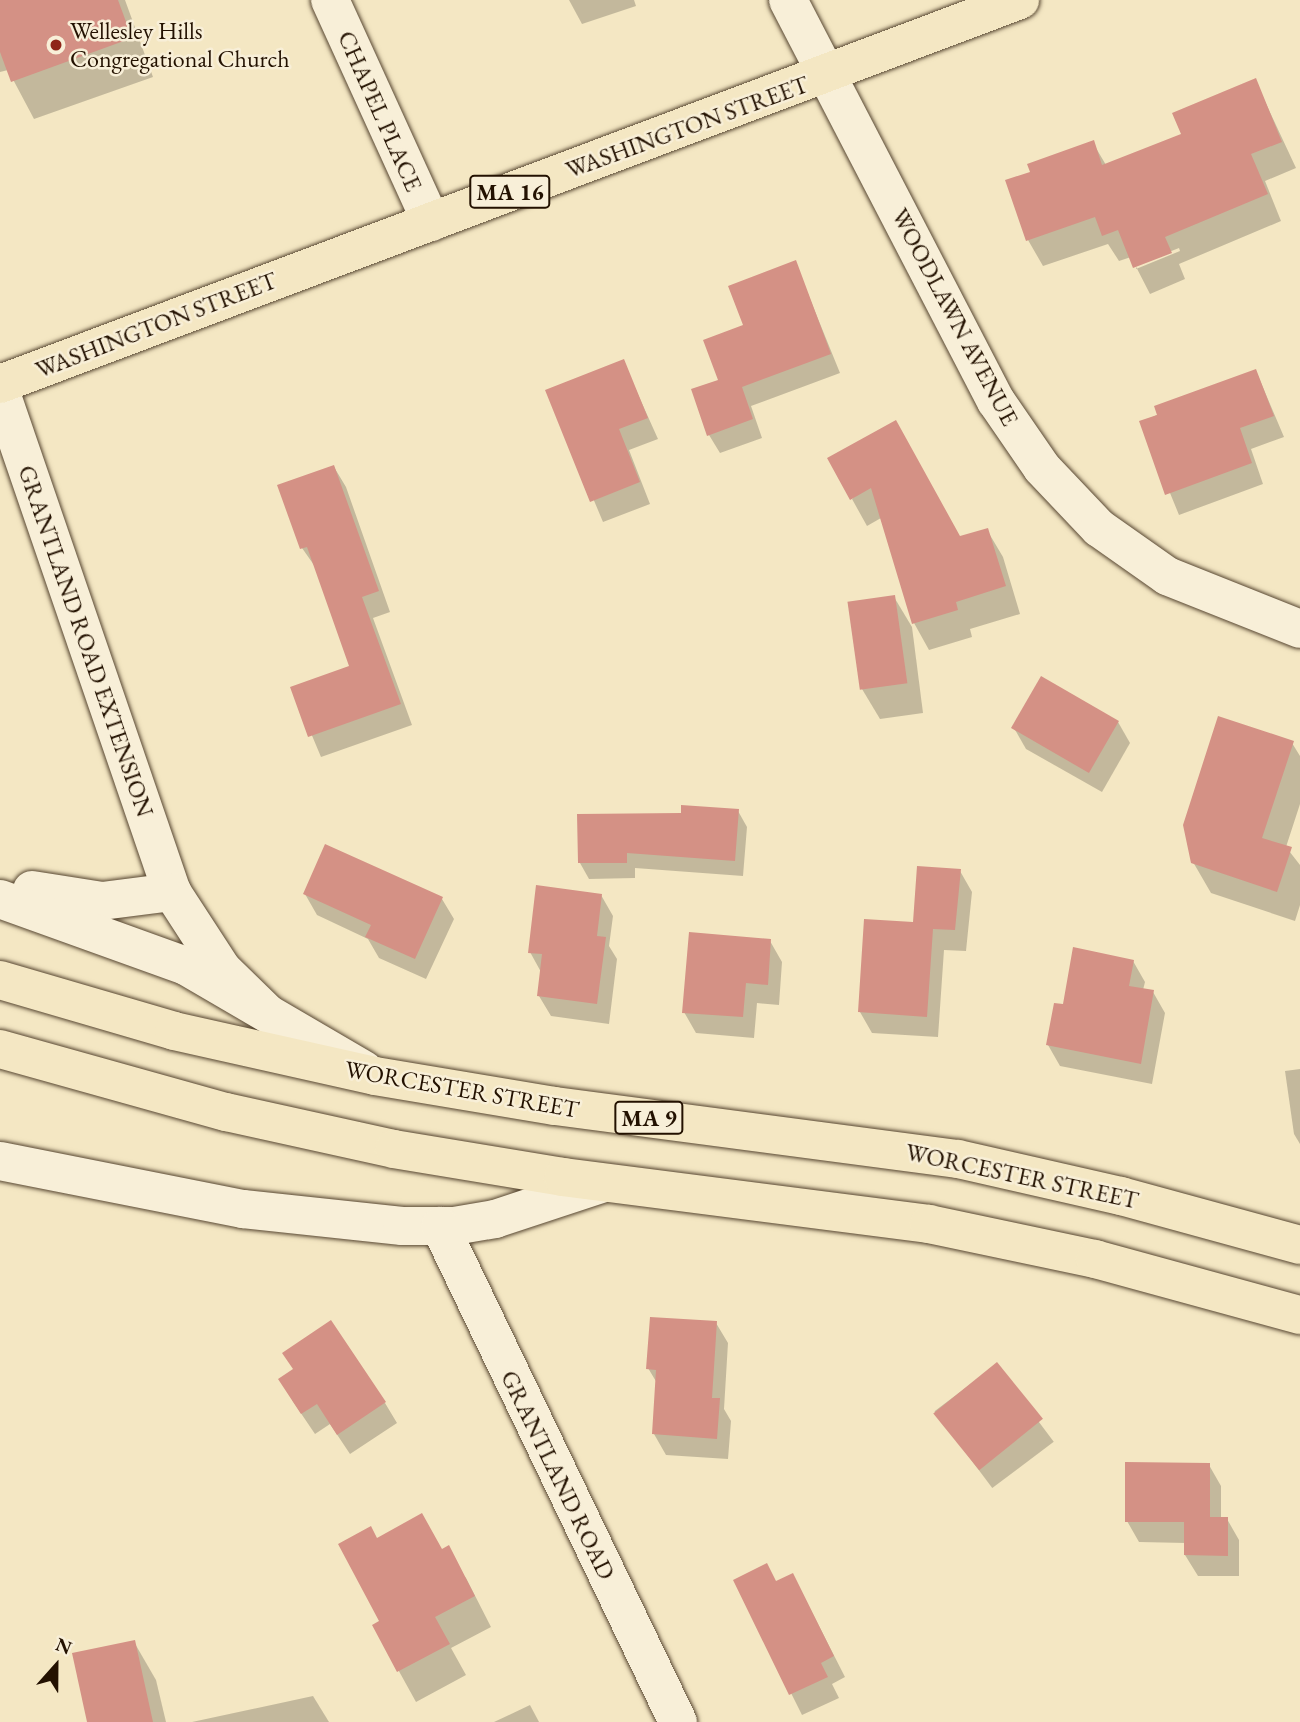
<!DOCTYPE html>
<style>
body{margin:0}
#map{position:relative;width:1300px;height:1722px;overflow:hidden;background:#f4e7c3;font-family:"EB Garamond",serif}
div>[style]{position:absolute}
.shadow>*{inset:0;background:#0003;transform-origin:0 0}
.building>*{inset:0;background:#d49185;transform-origin:0 0}
.roads{filter:drop-shadow(0 0 2px #574631) drop-shadow(0 0 2px #574631)}
.minor>*{height:38px;margin:-19px;padding:0 19px;transform-origin:19px;border-radius:19px;background:#f8efd8}
.major>*{height:38px;margin:-19px;padding:0 19px;transform-origin:19px;border-radius:19px;background:#f4e7c3}
.highway>*{height:38px;margin:-19px;padding:0 19px;transform-origin:19px;border-radius:19px;background:#f4e7c3}
.dots>*{width:19px;height:19px;translate:-50% -50%;box-sizing:border-box;border:4px solid #f8efd8;border-radius:50%}
span{translate:-50% -50%;white-space:nowrap;text-align:center;line-height:1.15;-webkit-text-stroke:5px #f8efd8;paint-order:stroke}
.shield-label span{padding:2px 5px;background:#f8efd8;border:2px solid;border-radius:5px;-webkit-text-stroke-width:0}
.shield-label{font-size:23px;color:#231100;font-weight:700}
.poi-label{font-size:24px;color:#231100}
.left{translate:0 -50%;text-align:left}
.street-label{font-size:24px;color:#231100}
.north{position:absolute;left:21px;top:1631px;width:70px;height:70px;-webkit-text-stroke:5px #f8efd8;paint-order:stroke;rotate:21deg;font-size:19px;font-weight:700;line-height:28px;text-align:center;color:#231100}
.north::after{content:'';display:block;margin:auto;width:24px;height:32px;background:#231100;clip-path:polygon(50% 0,100% 100%,50% 72%,0 100%)}
</style>
<div id="map">
<div class="shadow">
<i style="clip-path:polygon(0 0,125px 0,153px 77px,34px 119px,8px 70px,0 72px)"></i>
<i style="clip-path:polygon(569px 0,634px 0,636px 6px,582px 24px)"></i>
<i style="clip-path:polygon(evenodd,1255px 80px,1296px 168px,1265px 181px,1281px 221px,1179px 264px,1185px 279px,1150px 294px,1131px 257px,1119px 261px,1108px 244px,1043px 266px,1028px 240px,1032px 173px,1093px 143px,1106px 165px,1183px 135px,1255px 80px,1179px 248px,1180px 251px,1136px 269px,1136px 265px,1179px 248px)"></i>
<i style="clip-path:polygon(795px 262px,840px 373px,751px 406px,762px 438px,720px 453px,709px 435px,720px 381px,745px 326px)"></i>
<i style="clip-path:polygon(623px 361px,658px 439px,629px 450px,650px 504px,603px 522px,548px 391px)"></i>
<i style="clip-path:polygon(1256px 371px,1284px 437px,1251px 449px,1263px 484px,1179px 515px,1141px 422px)"></i>
<i style="clip-path:polygon(910px 449px,960px 538px,987px 530px,1003px 557px,1020px 614px,970px 629px,972px 637px,929px 650px,914px 623px,881px 518px,867px 526px,852px 499px)"></i>
<i style="clip-path:polygon(334px 467px,346px 487px,390px 612px,373px 618px,412px 725px,321px 757px,292px 688px,351px 667px,316px 568px,302px 548px)"></i>
<i style="clip-path:polygon(894px 597px,912px 627px,923px 713px,880px 719px,862px 689px,851px 612px)"></i>
<i style="clip-path:polygon(1118px 722px,1130px 743px,1102px 792px,1026px 749px,1014px 728px)"></i>
<i style="clip-path:polygon(1292px 743px,1300px 756px,1300px 804px,1286px 847px,1300px 865px,1300px 905px,1295px 921px,1211px 893px,1193px 862px)"></i>
<i style="clip-path:polygon(738px 811px,747px 827px,743px 876px,635px 868px,635px 878px,589px 879px,580px 863px,682px 814px)"></i>
<i style="clip-path:polygon(960px 871px,972px 892px,966px 951px,944px 950px,938px 1037px,872px 1033px,860px 1012px,914px 924px)"></i>
<i style="clip-path:polygon(305px 894px,442px 899px,454px 919px,426px 979px,379px 958px,368px 939px,317px 915px)"></i>
<i style="clip-path:polygon(601px 895px,613px 916px,609px 946px,617px 959px,609px 1024px,551px 1016px,539px 996px,541px 972px,530px 952px)"></i>
<i style="clip-path:polygon(770px 941px,782px 962px,779px 1005px,757px 1003px,754px 1038px,696px 1033px,684px 1012px)"></i>
<i style="clip-path:polygon(1133px 961px,1145px 982px,1143px 990px,1153px 992px,1165px 1013px,1152px 1084px,1060px 1066px,1048px 1045px,1064px 1007px)"></i>
<i style="clip-path:polygon(1300px 1069px,1300px 1144px,1294px 1134px,1285px 1071px)"></i>
<i style="clip-path:polygon(716px 1323px,728px 1343px,724px 1409px,731px 1421px,728px 1459px,666px 1455px,654px 1434px,657px 1383px,648px 1368px)"></i>
<i style="left:996px;top:1365px;width:96px;height:77px;rotate:53deg"></i>
<i style="clip-path:polygon(292px 1400px,385px 1403px,397px 1423px,350px 1454px,330px 1424px,315px 1434px)"></i>
<i style="clip-path:polygon(1209px 1465px,1221px 1486px,1221px 1519px,1227px 1519px,1239px 1540px,1239px 1576px,1198px 1576px,1185px 1555px,1186px 1543px,1139px 1542px,1127px 1521px)"></i>
<i style="clip-path:polygon(377px 1540px,442px 1551px,466px 1578px,491px 1627px,451px 1648px,466px 1675px,416px 1702px,374px 1626px,382px 1622px)"></i>
<i style="clip-path:polygon(793px 1575px,845px 1677px,832px 1684px,839px 1698px,802px 1715px,735px 1581px,776px 1583px)"></i>
<i style="clip-path:polygon(134px 1642px,156px 1680px,166px 1722px,89px 1722px)"></i>
<i style="clip-path:polygon(313px 1696px,329px 1722px,192px 1722px)"></i>
<i style="clip-path:polygon(530px 1705px,539px 1722px,494px 1722px)"></i>
</div>
<div class="building">
<i style="clip-path:polygon(0 0,118px 0,132px 38px,11px 82px,0 52px)"></i>
<i style="clip-path:polygon(1256px 78px,1282px 142px,1251px 154px,1268px 194px,1165px 237px,1172px 253px,1133px 268px,1118px 230px,1102px 236px,1095px 217px,1026px 241px,1005px 180px,1030px 172px,1027px 164px,1094px 140px,1102px 165px,1181px 134px,1172px 113px)"></i>
<i style="clip-path:polygon(796px 260px,831px 354px,742px 387px,753px 419px,707px 436px,691px 389px,718px 380px,703px 340px,743px 325px,728px 286px)"></i>
<i style="clip-path:polygon(624px 359px,648px 418px,619px 429px,640px 482px,590px 502px,545px 390px)"></i>
<i style="clip-path:polygon(1256px 369px,1274px 416px,1240px 428px,1252px 463px,1165px 495px,1139px 421px,1157px 415px,1154px 406px)"></i>
<i style="clip-path:polygon(896px 420px,960px 536px,988px 528px,1006px 586px,956px 602px,958px 610px,912px 624px,871px 488px,850px 500px,827px 458px)"></i>
<i style="clip-path:polygon(334px 465px,379px 591px,362px 597px,401px 704px,308px 737px,290px 687px,349px 666px,307px 547px,300px 549px,277px 485px)"></i>
<i style="left:895px;top:595px;width:89px;height:48px;rotate:82deg"></i>
<i style="left:1041px;top:676px;width:90px;height:60px;rotate:30deg"></i>
<i style="clip-path:polygon(1218px 716px,1294px 741px,1262px 838px,1292px 847px,1277px 892px,1191px 863px,1183px 825px)"></i>
<i style="clip-path:polygon(681px 805px,739px 809px,735px 861px,627px 853px,627px 863px,578px 863px,577px 814px,681px 813px)"></i>
<i style="clip-path:polygon(325px 844px,443px 897px,415px 959px,365px 937px,371px 925px,303px 894px)"></i>
<i style="clip-path:polygon(917px 866px,961px 869px,955px 930px,933px 929px,927px 1017px,858px 1012px,864px 919px,913px 922px)"></i>
<i style="clip-path:polygon(536px 885px,602px 894px,597px 936px,606px 937px,597px 1004px,537px 996px,542px 954px,528px 953px)"></i>
<i style="clip-path:polygon(689px 932px,771px 939px,768px 985px,746px 983px,743px 1017px,682px 1013px)"></i>
<i style="clip-path:polygon(1073px 947px,1134px 960px,1129px 986px,1154px 990px,1141px 1064px,1046px 1045px,1054px 1003px,1063px 1004px)"></i>
<i style="clip-path:polygon(650px 1317px,717px 1321px,712px 1398px,720px 1398px,717px 1439px,652px 1434px,656px 1370px,646px 1369px)"></i>
<i style="clip-path:polygon(331px 1320px,386px 1402px,337px 1435px,317px 1404px,301px 1414px,278px 1379px,293px 1369px,282px 1353px)"></i>
<i style="left:997px;top:1362px;width:73px;height:82px;rotate:51deg"></i>
<i style="clip-path:polygon(1125px 1462px,1210px 1463px,1210px 1517px,1228px 1517px,1228px 1556px,1184px 1555px,1184px 1522px,1125px 1522px)"></i>
<i style="clip-path:polygon(422px 1513px,442px 1549px,449px 1545px,475px 1596px,435px 1617px,450px 1644px,397px 1672px,372px 1625px,379px 1621px,338px 1544px,371px 1526px,377px 1538px)"></i>
<i style="clip-path:polygon(767px 1563px,776px 1581px,793px 1573px,834px 1656px,821px 1663px,828px 1677px,789px 1695px,733px 1580px)"></i>
<i style="clip-path:polygon(135px 1640px,153px 1722px,87px 1722px,72px 1653px)"></i>
</div>
<div class="roads">
<div class="minor">
<i style="left:330px;top:0;width:244px;rotate:65.5deg"></i>
<i style="left:788px;top:0;width:452px;rotate:62.6deg"></i>
<i style="left:996px;top:401px;width:81px;rotate:55.5deg"></i>
<i style="left:1042px;top:468px;width:83px;rotate:46.5deg"></i>
<i style="left:1099px;top:528px;width:83px;rotate:35.2deg"></i>
<i style="left:1167px;top:576px;width:143px;rotate:21.7deg"></i>
<i style="left:0;top:390px;width:531px;rotate:71.09deg"></i>
<i style="left:172px;top:892px;width:92px;rotate:57deg"></i>
<i style="left:222px;top:969px;width:62px;rotate:44.3deg"></i>
<i style="left:32px;top:890px;width:71px;rotate:8.9deg"></i>
<i style="left:102px;top:901px;width:71px;rotate:-7.3deg"></i>
<i style="left:0;top:899px;width:198px;rotate:19.8deg"></i>
<i style="left:186px;top:966px;width:206px;rotate:30.3deg"></i>
<i style="left:0;top:1161px;width:248px;rotate:11.2deg"></i>
<i style="left:243px;top:1209px;width:160px;rotate:6.1deg"></i>
<i style="left:402px;top:1226px;width:52px"></i>
<i style="left:454px;top:1226px;width:42px;rotate:-9.7deg"></i>
<i style="left:495px;top:1219px;width:115px;rotate:-18.3deg"></i>
<i style="left:440px;top:1226px;width:550px;rotate:64.37deg"></i>
</div>
<div class="major">
<i style="left:0;top:384px;width:1090px;rotate:-20.63deg"></i>
</div>
<div class="highway">
<i style="left:0;top:980px;width:181px;rotate:16.3deg"></i>
<i style="left:174px;top:1031px;width:206px;rotate:12.6deg"></i>
<i style="left:375px;top:1076px;width:182px;rotate:9.5deg"></i>
<i style="left:555px;top:1106px;width:406px;rotate:7.5deg"></i>
<i style="left:958px;top:1159px;width:167px;rotate:12.8deg"></i>
<i style="left:1121px;top:1196px;width:186px;rotate:15.3deg"></i>
<i style="left:0;top:1049px;width:235px;rotate:15.6deg"></i>
<i style="left:226px;top:1112px;width:172px;rotate:12.4deg"></i>
<i style="left:394px;top:1149px;width:171px;rotate:9.4deg"></i>
<i style="left:563px;top:1177px;width:369px;rotate:7.3deg"></i>
<i style="left:929px;top:1224px;width:170px;rotate:11.9deg"></i>
<i style="left:1095px;top:1259px;width:213px;rotate:15.3deg"></i>
</div>
</div>
<div class="dots">
<i style="left:56px;top:45px;background:#8f2418"></i>
</div>
<div class="shield-label">
<span style="left:510px;top:192px">MA 16</span>
<span style="left:649px;top:1118px">MA 9</span>
</div>
<div class="poi-label">
<span class="left" style="left:70px;top:45px">Wellesley Hills<br>Congregational Church</span>
</div>
<div class="street-label">
<span style="left:380px;top:111px;rotate:66deg">CHAPEL PLACE</span>
<span style="left:687px;top:127px;rotate:-20deg">WASHINGTON STREET</span>
<span style="left:955px;top:317px;rotate:62deg">WOODLAWN AVENUE</span>
<span style="left:156px;top:325px;rotate:-21deg">WASHINGTON STREET</span>
<span style="left:86px;top:641px;rotate:71deg">GRANTLAND ROAD EXTENSION</span>
<span style="left:462px;top:1089px;rotate:10deg">WORCESTER STREET</span>
<span style="left:1022px;top:1176px;rotate:12deg">WORCESTER STREET</span>
<span style="left:558px;top:1475px;rotate:64deg">GRANTLAND ROAD</span>
</div>
<div class="north">N</div>
</div>
